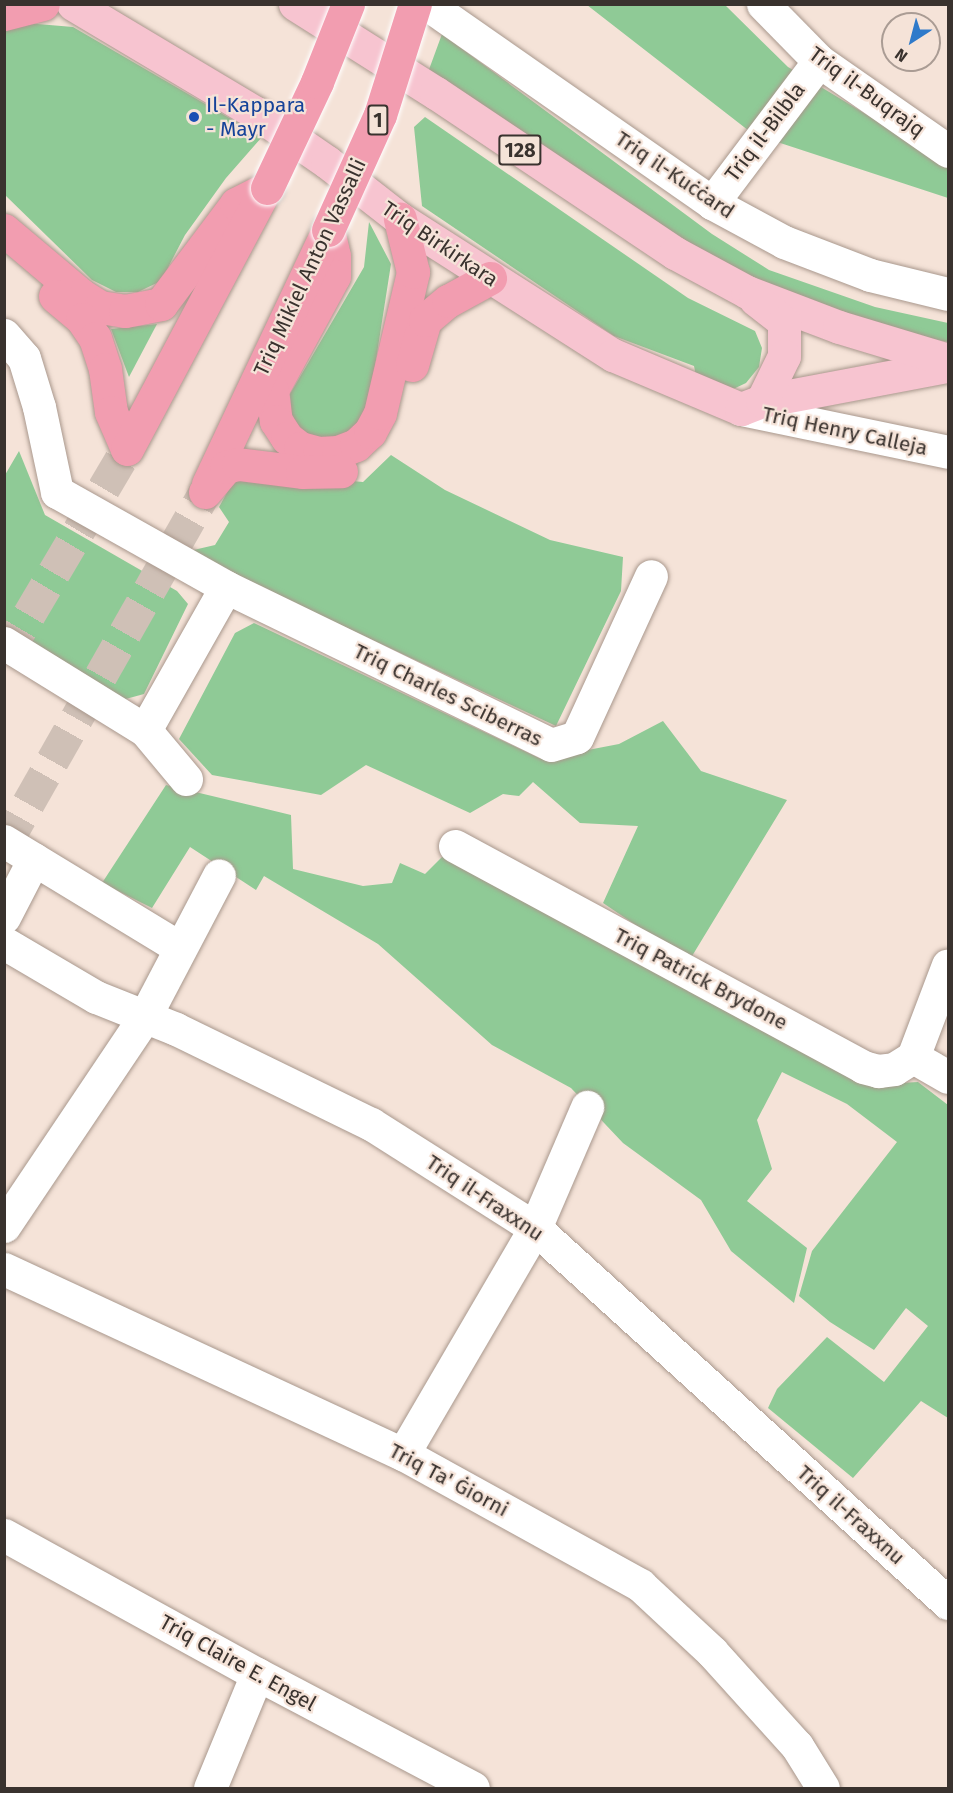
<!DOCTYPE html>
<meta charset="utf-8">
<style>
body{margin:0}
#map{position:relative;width:953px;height:1793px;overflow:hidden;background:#f5e3d8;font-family:"Fira Sans",sans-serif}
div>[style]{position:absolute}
.green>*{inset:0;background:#8fca96}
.highway-tunnel>*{height:33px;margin-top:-16.5px;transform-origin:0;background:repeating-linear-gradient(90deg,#cfc0b6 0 33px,transparent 0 49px)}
.roads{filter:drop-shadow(0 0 2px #a9988d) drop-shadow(0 0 2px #a9988d)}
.minor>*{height:33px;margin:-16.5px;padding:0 16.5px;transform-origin:16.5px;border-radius:16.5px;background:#fff}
.major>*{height:33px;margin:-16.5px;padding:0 16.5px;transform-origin:16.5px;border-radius:16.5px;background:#f7c4d0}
.highway>*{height:33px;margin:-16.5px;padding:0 16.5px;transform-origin:16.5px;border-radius:16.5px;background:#f29db0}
.bridges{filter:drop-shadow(0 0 2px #fff) drop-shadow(0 0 2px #fff)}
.highway-bridge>*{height:33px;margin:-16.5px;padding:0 16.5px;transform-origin:16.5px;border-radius:16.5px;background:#f29db0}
.dots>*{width:16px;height:16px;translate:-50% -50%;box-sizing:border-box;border:3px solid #f5e3d8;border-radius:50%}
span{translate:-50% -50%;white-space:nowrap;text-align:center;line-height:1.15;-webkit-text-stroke:4.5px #f5e3d8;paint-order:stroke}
.shield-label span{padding:2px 4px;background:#f5e3d8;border:2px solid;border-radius:4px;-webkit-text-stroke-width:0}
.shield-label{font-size:20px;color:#39322e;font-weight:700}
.street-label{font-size:21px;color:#39322e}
.transit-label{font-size:21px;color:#164399}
.left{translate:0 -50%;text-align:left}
.frame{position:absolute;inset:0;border:6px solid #39322e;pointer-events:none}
.north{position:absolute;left:881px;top:12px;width:60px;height:60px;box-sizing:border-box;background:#f5e3d8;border:2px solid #aa9c94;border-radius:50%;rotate:216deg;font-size:16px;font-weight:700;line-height:24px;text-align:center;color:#39322e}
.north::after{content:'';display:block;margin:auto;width:21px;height:27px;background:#2f7aca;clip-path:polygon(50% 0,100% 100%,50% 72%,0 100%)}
</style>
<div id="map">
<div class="green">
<i style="clip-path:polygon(587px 5px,725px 5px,788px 67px,948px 164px,948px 198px,753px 134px)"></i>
<i style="clip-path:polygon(14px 22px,73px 27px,262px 137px,226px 178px,185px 235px,161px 281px,138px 292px,116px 292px,92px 280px,5px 195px,4px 25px)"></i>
<i style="clip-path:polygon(442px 34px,712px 234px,769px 270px,875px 307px,948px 323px,948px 342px,866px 326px,701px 256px,427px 75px)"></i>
<i style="clip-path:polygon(425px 117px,688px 298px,755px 331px,762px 348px,759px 367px,746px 383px,727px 392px,697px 381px,694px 366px,614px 336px,422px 206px,414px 127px)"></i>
<i style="clip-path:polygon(369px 222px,391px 264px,368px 411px,353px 435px,327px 441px,301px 433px,291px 412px,290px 394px,364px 267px)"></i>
<i style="clip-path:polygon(157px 324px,129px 377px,111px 329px)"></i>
<i style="clip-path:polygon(19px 451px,45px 515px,177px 591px,188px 604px,144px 694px,122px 700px,5px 627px,5px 475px)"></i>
<i style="clip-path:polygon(391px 455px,445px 490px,550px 540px,623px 557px,621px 591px,556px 726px,185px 552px,215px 545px,229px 522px,219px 507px,239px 471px,363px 482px)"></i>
<i style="clip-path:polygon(254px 623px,541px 759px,619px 744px,663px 721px,701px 771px,787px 800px,689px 961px,603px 903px,638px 826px,580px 823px,533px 782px,519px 796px,503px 794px,470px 813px,366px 765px,321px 795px,212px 775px,179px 739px,235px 633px)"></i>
<i style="clip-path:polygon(166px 785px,291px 815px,293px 869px,363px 886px,392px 883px,400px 863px,425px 874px,445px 854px,881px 1084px,918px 1082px,948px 1105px,948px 1418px,921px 1401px,853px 1478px,768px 1408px,777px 1389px,827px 1337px,884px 1382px,928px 1326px,906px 1308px,874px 1350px,830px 1322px,799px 1296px,812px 1251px,897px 1142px,847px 1104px,782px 1072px,757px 1120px,772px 1169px,747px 1201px,807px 1248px,794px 1303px,731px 1251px,701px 1200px,623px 1143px,571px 1088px,492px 1045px,378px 944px,264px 876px,256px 890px,190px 847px,152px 908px,102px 883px)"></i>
</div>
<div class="highway-tunnel">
<i style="left:4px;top:657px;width:242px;rotate:-59.4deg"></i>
<i style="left:4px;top:846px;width:407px;rotate:-60.4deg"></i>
</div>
<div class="roads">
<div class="minor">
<i style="left:427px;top:4px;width:348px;rotate:34.9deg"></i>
<i style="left:712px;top:203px;width:82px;rotate:28.4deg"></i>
<i style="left:784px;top:242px;width:92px;rotate:21deg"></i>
<i style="left:870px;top:275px;width:80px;rotate:13.7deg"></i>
<i style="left:763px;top:4px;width:80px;rotate:45.5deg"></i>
<i style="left:819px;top:61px;width:157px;rotate:34.9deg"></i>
<i style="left:712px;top:203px;width:178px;rotate:-53deg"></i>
<i style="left:4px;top:335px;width:30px;rotate:49deg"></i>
<i style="left:24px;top:358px;width:51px;rotate:73deg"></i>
<i style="left:39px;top:407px;width:87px;rotate:78deg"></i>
<i style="left:57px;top:492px;width:194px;rotate:29.3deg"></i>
<i style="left:226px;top:587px;width:361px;rotate:25.9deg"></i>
<i style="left:551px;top:745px;width:27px;rotate:-17deg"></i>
<i style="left:577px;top:737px;width:177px;rotate:-65.3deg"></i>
<i style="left:741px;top:409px;width:211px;rotate:11.7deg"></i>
<i style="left:4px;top:643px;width:166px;rotate:31.7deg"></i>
<i style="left:145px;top:730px;width:64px;rotate:50.1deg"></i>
<i style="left:145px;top:730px;width:164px;rotate:-60.5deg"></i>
<i style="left:4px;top:841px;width:206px;rotate:31.3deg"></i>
<i style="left:455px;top:846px;width:464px;rotate:28.4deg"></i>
<i style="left:863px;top:1067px;width:16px;rotate:15deg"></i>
<i style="left:878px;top:1071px;width:16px;rotate:-7deg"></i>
<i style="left:894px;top:1069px;width:22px;rotate:-32deg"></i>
<i style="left:913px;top:1057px;width:40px;rotate:29.7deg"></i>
<i style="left:4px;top:917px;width:65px;rotate:-62.7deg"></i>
<i style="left:4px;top:943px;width:107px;rotate:30.4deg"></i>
<i style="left:96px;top:997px;width:86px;rotate:21.8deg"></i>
<i style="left:176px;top:1029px;width:217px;rotate:26deg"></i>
<i style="left:371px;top:1124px;width:194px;rotate:32.4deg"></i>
<i style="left:535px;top:1228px;width:558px;rotate:42.24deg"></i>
<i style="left:913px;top:1057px;width:98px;rotate:-69.2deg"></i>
<i style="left:4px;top:1226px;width:251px;rotate:-56.1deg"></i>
<i style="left:144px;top:1018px;width:161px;rotate:-62.3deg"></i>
<i style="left:4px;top:1269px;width:440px;rotate:24.9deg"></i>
<i style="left:403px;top:1454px;width:271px;rotate:28.9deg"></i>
<i style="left:640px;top:1585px;width:98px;rotate:42.9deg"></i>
<i style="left:712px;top:1652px;width:127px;rotate:47.9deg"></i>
<i style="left:797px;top:1746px;width:49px;rotate:58.2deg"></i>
<i style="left:403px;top:1454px;width:262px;rotate:-59.7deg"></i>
<i style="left:535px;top:1228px;width:132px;rotate:-66.7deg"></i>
<i style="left:4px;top:1535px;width:289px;rotate:28.8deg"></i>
<i style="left:257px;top:1674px;width:244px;rotate:27.8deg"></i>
<i style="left:210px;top:1788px;width:123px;rotate:-67.6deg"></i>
</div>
<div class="major">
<i style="left:73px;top:4px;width:213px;rotate:30.8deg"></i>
<i style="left:256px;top:113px;width:86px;rotate:34.6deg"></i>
<i style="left:327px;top:162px;width:93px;rotate:38deg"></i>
<i style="left:400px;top:219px;width:253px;rotate:32.6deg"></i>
<i style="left:613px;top:355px;width:139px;rotate:22.9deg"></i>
<i style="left:741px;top:409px;width:22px;rotate:-21deg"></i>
<i style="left:762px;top:401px;width:189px;rotate:-10.7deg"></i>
<i style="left:295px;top:4px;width:167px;rotate:32.3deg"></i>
<i style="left:436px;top:93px;width:288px;rotate:33.8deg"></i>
<i style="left:675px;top:253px;width:82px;rotate:28.4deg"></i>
<i style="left:747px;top:292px;width:98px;rotate:20.8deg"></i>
<i style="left:839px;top:327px;width:114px;rotate:16.8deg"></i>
<i style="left:755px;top:299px;width:37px;rotate:38deg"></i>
<i style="left:784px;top:322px;width:34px;rotate:90deg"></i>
<i style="left:784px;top:356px;width:50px;rotate:116.1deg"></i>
</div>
<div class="highway">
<i style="left:4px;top:14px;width:40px;rotate:-14.4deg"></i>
<i style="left:4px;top:230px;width:101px;rotate:40.2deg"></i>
<i style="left:81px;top:295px;width:22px;rotate:32deg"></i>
<i style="left:100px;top:307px;width:25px;rotate:9deg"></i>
<i style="left:125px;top:311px;width:37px;rotate:-11deg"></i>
<i style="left:161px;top:304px;width:125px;rotate:-53.1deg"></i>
<i style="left:236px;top:204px;width:35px;rotate:-27deg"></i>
<i style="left:328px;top:230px;width:27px;rotate:77deg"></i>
<i style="left:334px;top:256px;width:20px;rotate:90deg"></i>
<i style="left:334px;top:276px;width:130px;rotate:118.5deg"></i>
<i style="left:272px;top:390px;width:31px;rotate:83deg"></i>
<i style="left:276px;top:421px;width:20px;rotate:57deg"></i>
<i style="left:287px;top:438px;width:16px;rotate:38deg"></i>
<i style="left:300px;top:448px;width:20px;rotate:15deg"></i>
<i style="left:319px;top:453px;width:19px;rotate:-3deg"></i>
<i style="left:338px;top:452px;width:19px;rotate:-21deg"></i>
<i style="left:356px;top:445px;width:19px;rotate:-43deg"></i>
<i style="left:370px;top:432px;width:21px;rotate:-62deg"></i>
<i style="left:380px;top:413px;width:145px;rotate:-76.8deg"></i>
<i style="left:413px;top:272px;width:55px;rotate:-103.8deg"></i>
<i style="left:55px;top:296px;width:35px;rotate:40deg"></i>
<i style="left:82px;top:319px;width:23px;rotate:56deg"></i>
<i style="left:95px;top:338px;width:33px;rotate:72deg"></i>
<i style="left:105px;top:369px;width:43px;rotate:82.1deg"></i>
<i style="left:111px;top:412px;width:40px;rotate:66.6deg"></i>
<i style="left:412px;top:365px;width:47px;rotate:-73.9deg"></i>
<i style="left:425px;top:320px;width:30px;rotate:-40deg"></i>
<i style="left:448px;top:301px;width:48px;rotate:-28.7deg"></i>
<i style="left:127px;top:449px;width:285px;rotate:-62deg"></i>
<i style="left:208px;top:484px;width:281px;rotate:-64.7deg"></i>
<i style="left:205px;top:492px;width:33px;rotate:-50deg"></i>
<i style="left:226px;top:467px;width:12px;rotate:-14deg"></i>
<i style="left:238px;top:464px;width:64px;rotate:7.1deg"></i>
<i style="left:302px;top:472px;width:39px;rotate:-1deg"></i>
</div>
</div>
<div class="bridges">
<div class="highway-bridge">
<i style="left:267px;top:188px;width:117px;rotate:-64.7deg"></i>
<i style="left:317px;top:82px;width:84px;rotate:-68.3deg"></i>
<i style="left:328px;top:230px;width:126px;rotate:-65.7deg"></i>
<i style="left:380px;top:115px;width:116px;rotate:-72.5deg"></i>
</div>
</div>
<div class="dots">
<i style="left:194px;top:117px;background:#1a4fb4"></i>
</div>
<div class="shield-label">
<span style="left:378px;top:120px">1</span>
<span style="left:520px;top:150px">128</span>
</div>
<div class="street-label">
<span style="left:867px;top:92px;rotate:36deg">Triq il-Buqrajq</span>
<span style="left:765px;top:132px;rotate:-53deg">Triq il-Bilbla</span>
<span style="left:675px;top:175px;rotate:34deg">Triq il-Kuċċard</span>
<span style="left:440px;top:244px;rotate:34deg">Triq Birkirkara</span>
<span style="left:310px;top:267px;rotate:-65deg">Triq Mikiel Anton Vassalli</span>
<span style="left:845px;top:431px;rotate:12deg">Triq Henry Calleja</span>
<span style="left:448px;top:695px;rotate:26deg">Triq Charles Sciberras</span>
<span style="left:701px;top:979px;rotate:28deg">Triq Patrick Brydone</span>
<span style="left:485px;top:1198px;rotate:34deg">Triq il-Fraxxnu</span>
<span style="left:449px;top:1480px;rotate:28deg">Triq Ta' Ġiorni</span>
<span style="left:851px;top:1515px;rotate:42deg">Triq il-Fraxxnu</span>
<span style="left:238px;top:1663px;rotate:29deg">Triq Claire E. Engel</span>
</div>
<div class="transit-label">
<span class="left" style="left:206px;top:117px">Il-Kappara<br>- Mayr</span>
</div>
<div class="frame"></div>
<div class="north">N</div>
</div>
